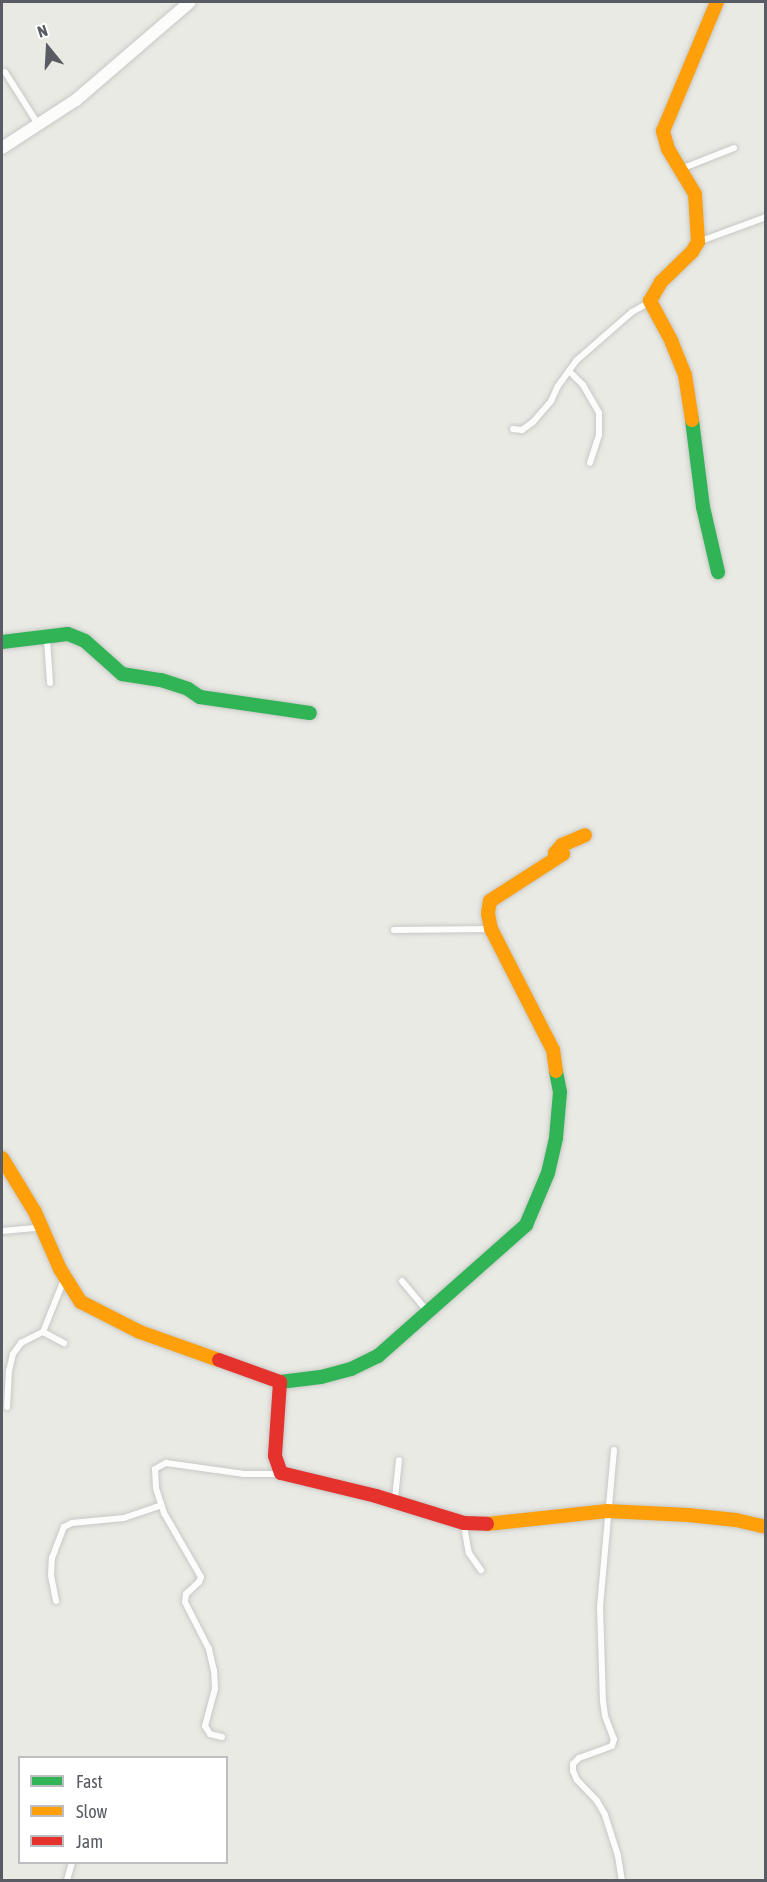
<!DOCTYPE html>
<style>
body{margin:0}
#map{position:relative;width:767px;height:1882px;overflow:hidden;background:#eaeae4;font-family:"Asap Condensed",sans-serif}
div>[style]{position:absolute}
.roads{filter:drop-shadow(0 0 2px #c7c8c6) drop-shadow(0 0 2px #c7c8c6)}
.lane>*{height:6px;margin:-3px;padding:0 3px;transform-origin:3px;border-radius:3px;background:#fcfcfb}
.street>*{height:12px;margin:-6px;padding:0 6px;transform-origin:6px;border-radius:6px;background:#fcfcfb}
.fast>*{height:14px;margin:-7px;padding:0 7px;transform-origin:7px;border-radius:7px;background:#30b455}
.slow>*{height:14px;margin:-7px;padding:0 7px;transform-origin:7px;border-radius:7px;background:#ff9f0a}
.jam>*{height:14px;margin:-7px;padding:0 7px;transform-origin:7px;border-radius:7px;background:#e5322d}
span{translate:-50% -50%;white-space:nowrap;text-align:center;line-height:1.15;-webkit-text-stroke:4.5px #fff;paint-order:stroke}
.frame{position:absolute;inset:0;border:3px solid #5a5c63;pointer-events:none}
.legend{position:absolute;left:18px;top:1756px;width:210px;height:108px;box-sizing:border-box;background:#fff;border:2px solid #bdbec1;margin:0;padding:8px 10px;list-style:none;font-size:18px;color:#5a5c63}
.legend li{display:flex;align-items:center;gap:12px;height:30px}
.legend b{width:30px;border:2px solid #bdbec1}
.north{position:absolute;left:18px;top:18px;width:60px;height:60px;-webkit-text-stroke:4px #fff;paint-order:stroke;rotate:342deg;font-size:16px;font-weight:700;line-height:24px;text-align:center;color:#5a5c63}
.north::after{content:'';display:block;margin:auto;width:21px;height:27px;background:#5a5c63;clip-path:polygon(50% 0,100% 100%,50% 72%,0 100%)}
</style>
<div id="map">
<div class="roads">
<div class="lane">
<i style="left:5px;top:72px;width:62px;rotate:57.6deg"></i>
<i style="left:681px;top:169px;width:57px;rotate:-21.6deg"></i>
<i style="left:701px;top:241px;width:69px;rotate:-20.3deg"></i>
<i style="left:569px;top:371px;width:20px;rotate:45deg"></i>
<i style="left:583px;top:385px;width:32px;rotate:60deg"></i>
<i style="left:599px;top:413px;width:22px;rotate:90deg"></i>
<i style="left:599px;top:435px;width:29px;rotate:108deg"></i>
<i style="left:513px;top:429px;width:9px;rotate:6deg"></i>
<i style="left:522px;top:430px;width:14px;rotate:-36deg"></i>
<i style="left:533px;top:422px;width:28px;rotate:-49deg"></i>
<i style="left:551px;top:401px;width:17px;rotate:-65deg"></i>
<i style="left:558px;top:386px;width:32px;rotate:-54deg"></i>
<i style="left:577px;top:360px;width:73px;rotate:-41.1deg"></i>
<i style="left:632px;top:312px;width:21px;rotate:-29deg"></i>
<i style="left:47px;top:640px;width:43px;rotate:86deg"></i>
<i style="left:394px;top:930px;width:96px;rotate:-0.6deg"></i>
<i style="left:2px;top:1231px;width:36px;rotate:-5deg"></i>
<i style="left:402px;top:1281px;width:39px;rotate:50deg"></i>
<i style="left:43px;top:1332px;width:24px;rotate:28deg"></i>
<i style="left:7px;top:1407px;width:36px;rotate:-87deg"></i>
<i style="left:9px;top:1371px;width:17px;rotate:-77deg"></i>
<i style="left:13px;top:1354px;width:14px;rotate:-54deg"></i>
<i style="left:21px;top:1343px;width:25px;rotate:-27deg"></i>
<i style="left:43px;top:1332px;width:54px;rotate:-68.2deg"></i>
<i style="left:614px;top:1450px;width:158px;rotate:95.1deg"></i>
<i style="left:600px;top:1607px;width:94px;rotate:88.2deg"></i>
<i style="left:603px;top:1701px;width:15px;rotate:82deg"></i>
<i style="left:605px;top:1716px;width:25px;rotate:69deg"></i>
<i style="left:614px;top:1739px;width:7px;rotate:106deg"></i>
<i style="left:612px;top:1746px;width:35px;rotate:160deg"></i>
<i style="left:579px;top:1758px;width:8px;rotate:135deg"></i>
<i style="left:573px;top:1764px;width:7px;rotate:90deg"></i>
<i style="left:573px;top:1771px;width:10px;rotate:66deg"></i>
<i style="left:577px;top:1780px;width:29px;rotate:46deg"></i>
<i style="left:597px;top:1801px;width:16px;rotate:60deg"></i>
<i style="left:605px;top:1815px;width:43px;rotate:72.4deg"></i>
<i style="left:618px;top:1856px;width:24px;rotate:81deg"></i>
<i style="left:395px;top:1498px;width:38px;rotate:-84deg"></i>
<i style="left:464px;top:1526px;width:27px;rotate:80deg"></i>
<i style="left:469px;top:1553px;width:21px;rotate:55deg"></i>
<i style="left:56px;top:1601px;width:26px;rotate:-101deg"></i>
<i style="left:51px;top:1575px;width:17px;rotate:-87deg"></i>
<i style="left:52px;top:1558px;width:33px;rotate:-69deg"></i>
<i style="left:64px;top:1527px;width:9px;rotate:-27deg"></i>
<i style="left:72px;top:1523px;width:52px;rotate:-5.5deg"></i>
<i style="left:124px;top:1518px;width:39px;rotate:-19deg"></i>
<i style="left:222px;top:1737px;width:12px;rotate:-166deg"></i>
<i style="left:210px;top:1734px;width:9px;rotate:-122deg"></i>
<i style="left:205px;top:1726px;width:38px;rotate:-75deg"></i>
<i style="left:215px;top:1689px;width:18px;rotate:-93deg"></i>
<i style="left:214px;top:1671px;width:23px;rotate:-103deg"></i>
<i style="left:209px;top:1649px;width:53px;rotate:-117.1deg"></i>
<i style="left:185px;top:1602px;width:8px;rotate:-83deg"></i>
<i style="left:186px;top:1594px;width:18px;rotate:-43deg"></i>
<i style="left:199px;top:1582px;width:5px;rotate:-68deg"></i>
<i style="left:201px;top:1577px;width:74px;rotate:-120deg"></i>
<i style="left:164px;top:1513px;width:26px;rotate:-108deg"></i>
<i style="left:156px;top:1488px;width:19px;rotate:-93deg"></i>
<i style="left:155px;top:1469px;width:13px;rotate:-29deg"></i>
<i style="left:166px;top:1463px;width:79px;rotate:8deg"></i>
<i style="left:244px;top:1474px;width:34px"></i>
<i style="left:67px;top:1880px;width:19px;rotate:-74deg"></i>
</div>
<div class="street">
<i style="left:2px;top:148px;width:88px;rotate:-33deg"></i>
<i style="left:76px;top:100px;width:150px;rotate:-40.7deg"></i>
</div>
<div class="fast">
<i style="left:692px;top:420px;width:88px;rotate:82.8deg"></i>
<i style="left:703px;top:507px;width:67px;rotate:77deg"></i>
<i style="left:2px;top:642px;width:66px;rotate:-6.9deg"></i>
<i style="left:68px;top:634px;width:18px;rotate:22deg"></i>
<i style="left:85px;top:641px;width:50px;rotate:41.7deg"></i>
<i style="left:122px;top:674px;width:39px;rotate:9deg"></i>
<i style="left:161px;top:680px;width:28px;rotate:18deg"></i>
<i style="left:188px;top:689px;width:14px;rotate:34deg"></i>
<i style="left:200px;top:697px;width:111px;rotate:8.3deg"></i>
<i style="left:280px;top:1382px;width:41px;rotate:-7deg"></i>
<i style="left:321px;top:1377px;width:31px;rotate:-15deg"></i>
<i style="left:351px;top:1369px;width:30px;rotate:-26deg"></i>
<i style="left:378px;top:1356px;width:198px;rotate:-41.5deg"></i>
<i style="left:526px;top:1225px;width:56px;rotate:-67.1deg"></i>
<i style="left:548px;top:1173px;width:36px;rotate:-77deg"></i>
<i style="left:556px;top:1138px;width:46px;rotate:-85deg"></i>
<i style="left:560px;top:1092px;width:21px;rotate:-101deg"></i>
</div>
<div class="slow">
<i style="left:692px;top:420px;width:46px;rotate:-98.8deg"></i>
<i style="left:685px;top:375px;width:35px;rotate:-112deg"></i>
<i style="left:672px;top:342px;width:47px;rotate:-118.2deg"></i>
<i style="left:650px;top:301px;width:22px;rotate:-60deg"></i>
<i style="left:661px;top:282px;width:43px;rotate:-44.1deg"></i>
<i style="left:692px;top:252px;width:12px;rotate:-59deg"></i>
<i style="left:698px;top:242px;width:48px;rotate:-93.6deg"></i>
<i style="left:695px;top:194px;width:52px;rotate:-121deg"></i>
<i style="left:668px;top:149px;width:19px;rotate:-106deg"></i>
<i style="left:663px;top:131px;width:140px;rotate:-67.3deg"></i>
<i style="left:556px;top:1071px;width:21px;rotate:-98deg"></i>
<i style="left:553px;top:1050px;width:136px;rotate:-117.1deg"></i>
<i style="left:491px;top:929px;width:16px;rotate:-101deg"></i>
<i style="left:488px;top:913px;width:12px;rotate:-81deg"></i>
<i style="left:490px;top:901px;width:87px;rotate:-32.8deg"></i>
<i style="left:563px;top:854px;width:8px;rotate:-173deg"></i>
<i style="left:555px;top:853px;width:11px;rotate:-49deg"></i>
<i style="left:562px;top:845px;width:25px;rotate:-23deg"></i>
<i style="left:2px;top:1158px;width:63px;rotate:58.6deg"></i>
<i style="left:35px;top:1212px;width:62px;rotate:66.3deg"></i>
<i style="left:60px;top:1269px;width:39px;rotate:58deg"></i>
<i style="left:81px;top:1302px;width:66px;rotate:27deg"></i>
<i style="left:140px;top:1332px;width:84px;rotate:19.5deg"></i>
<i style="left:487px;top:1524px;width:121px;rotate:-6.2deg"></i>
<i style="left:607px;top:1511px;width:81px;rotate:2.8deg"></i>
<i style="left:688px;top:1515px;width:48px;rotate:5.9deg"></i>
<i style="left:736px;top:1520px;width:31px;rotate:13deg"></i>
</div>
<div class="jam">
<i style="left:219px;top:1360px;width:65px;rotate:19.8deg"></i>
<i style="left:280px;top:1382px;width:74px;rotate:93.9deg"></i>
<i style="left:275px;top:1456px;width:18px;rotate:71deg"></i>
<i style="left:281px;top:1473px;width:98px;rotate:13.6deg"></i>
<i style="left:376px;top:1496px;width:92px;rotate:17.1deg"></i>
<i style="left:464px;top:1523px;width:23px;rotate:2deg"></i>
</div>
</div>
<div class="frame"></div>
<ul class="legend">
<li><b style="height:8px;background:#30b455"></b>Fast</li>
<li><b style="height:8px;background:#ff9f0a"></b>Slow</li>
<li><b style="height:8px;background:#e5322d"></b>Jam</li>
</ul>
<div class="north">N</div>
</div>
